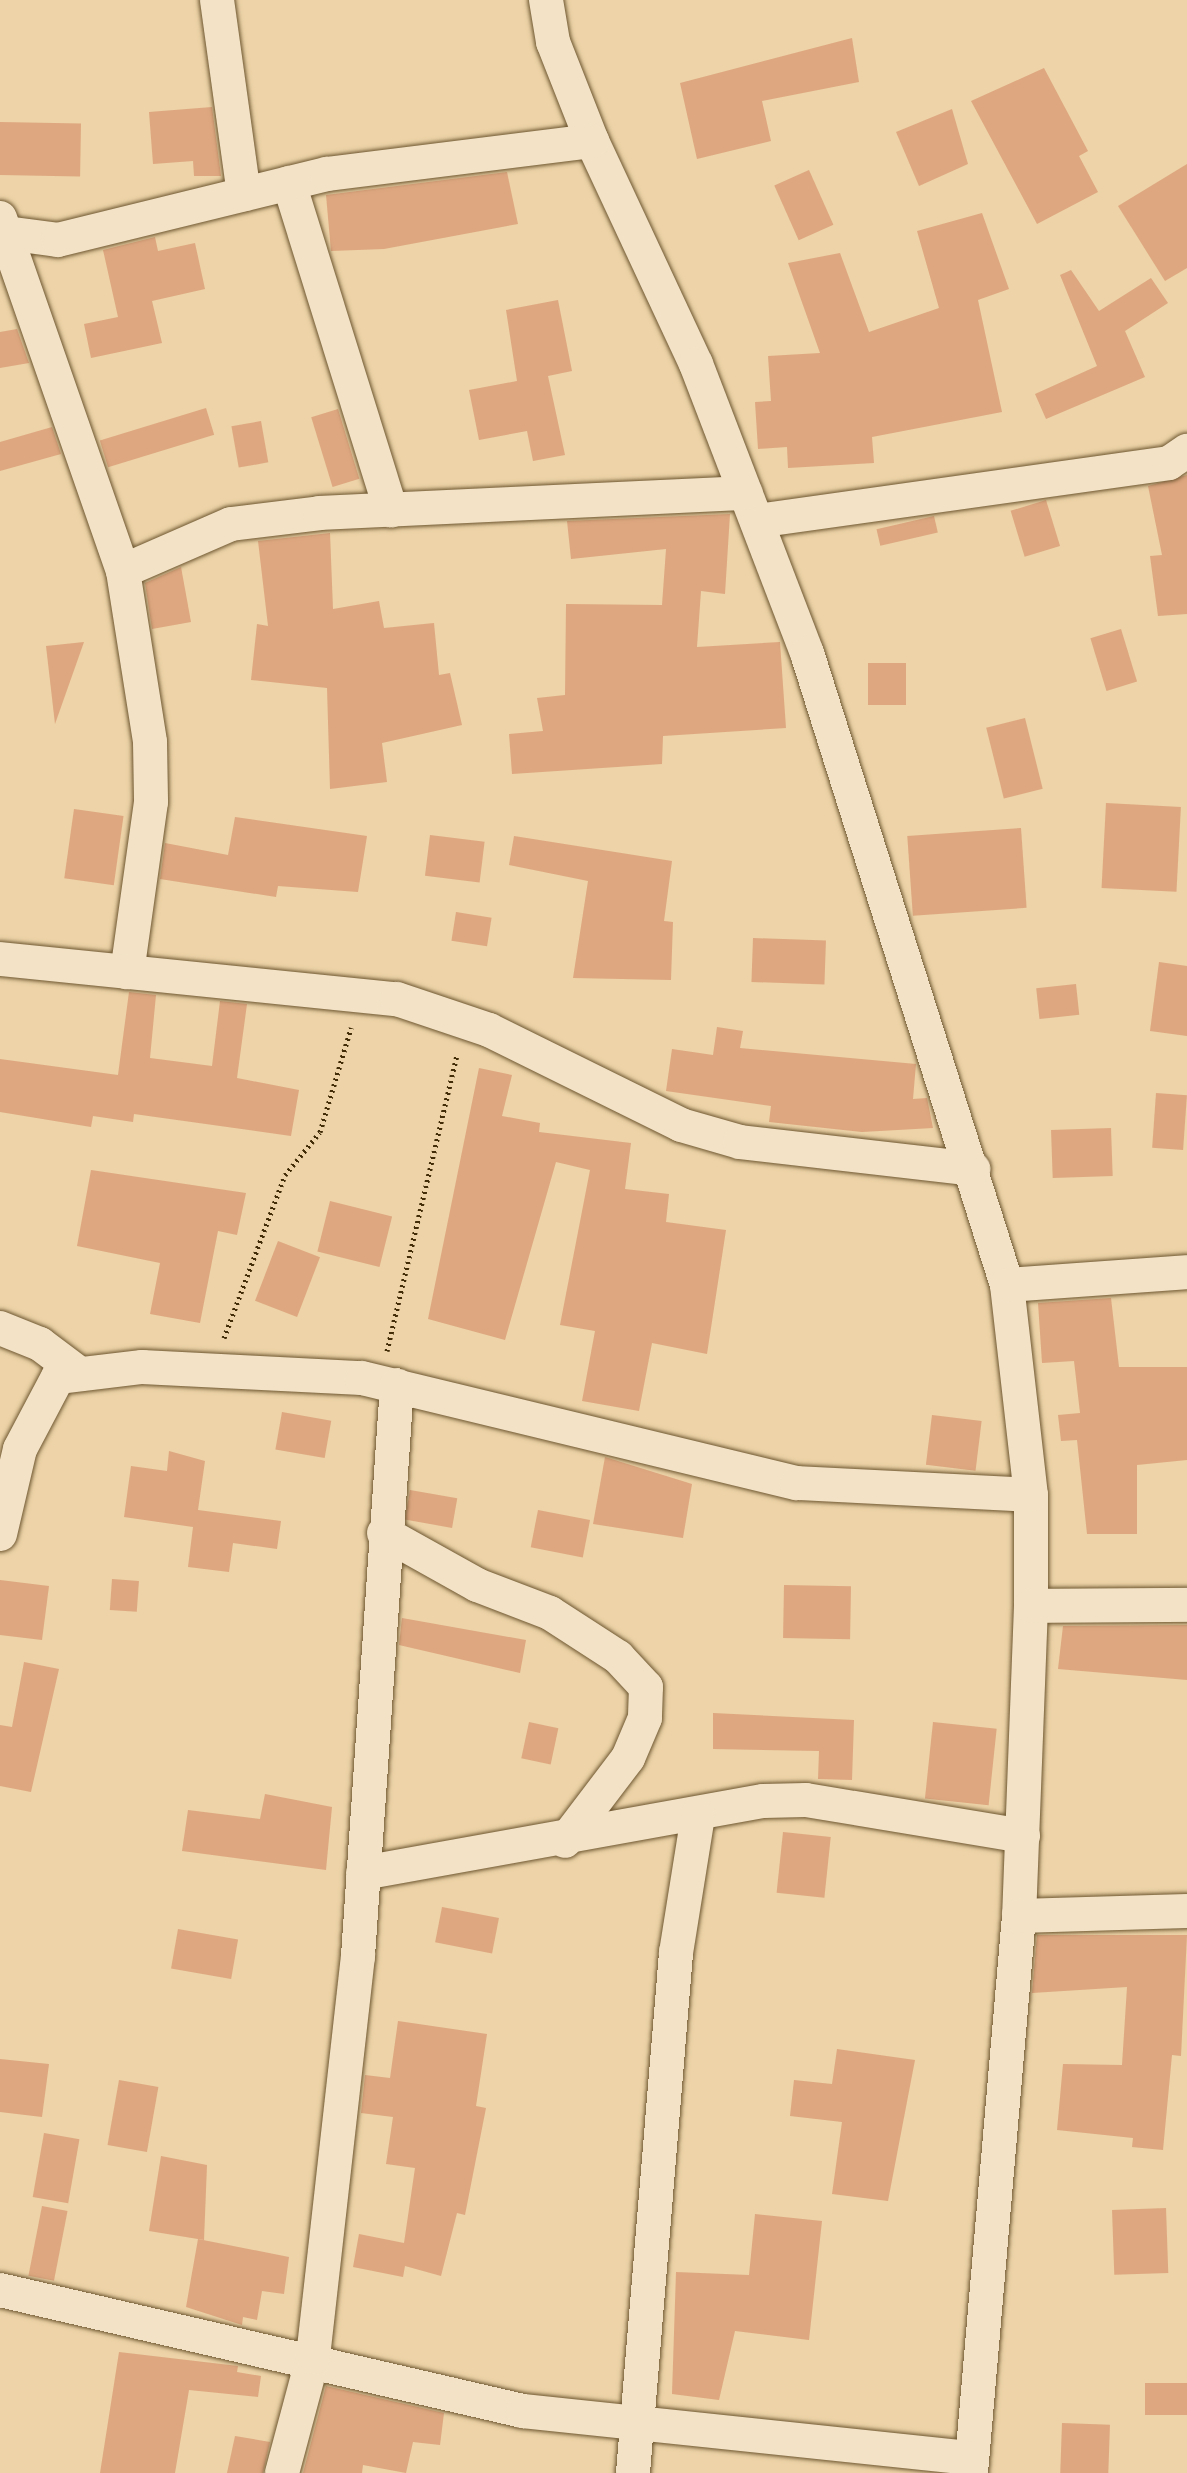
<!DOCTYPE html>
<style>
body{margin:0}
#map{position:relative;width:1187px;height:2473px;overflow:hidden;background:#edd3a7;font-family:Alegreya,serif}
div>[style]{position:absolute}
.building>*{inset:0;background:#dea780;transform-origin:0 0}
.path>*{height:5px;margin-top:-2.5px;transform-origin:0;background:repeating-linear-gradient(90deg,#422c08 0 2px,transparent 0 6px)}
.roads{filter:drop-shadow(0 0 2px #6d5630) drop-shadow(0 0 2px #6d5630)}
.minor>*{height:34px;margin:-17px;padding:0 17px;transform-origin:17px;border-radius:17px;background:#f3e2c6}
span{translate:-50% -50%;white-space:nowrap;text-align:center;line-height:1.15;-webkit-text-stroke:6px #f3e2c6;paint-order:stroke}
</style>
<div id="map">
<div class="building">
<i style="clip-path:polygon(852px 38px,859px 82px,762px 101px,771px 141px,697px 159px,680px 83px)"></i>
<i style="clip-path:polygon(1044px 68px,1088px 151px,1079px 156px,1098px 192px,1037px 224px,971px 101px)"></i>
<i style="clip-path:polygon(212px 107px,221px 176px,194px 176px,193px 161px,153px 164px,149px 112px)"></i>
<i style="clip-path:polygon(952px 109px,968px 164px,919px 186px,896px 132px)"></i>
<i style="left:0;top:122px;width:81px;height:53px;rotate:1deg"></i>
<i style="clip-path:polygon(1187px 164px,1187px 268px,1165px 281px,1118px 206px)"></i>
<i style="left:809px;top:170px;width:60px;height:38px;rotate:66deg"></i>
<i style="clip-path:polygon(507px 172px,518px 224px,384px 249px,331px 251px,326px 195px)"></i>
<i style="clip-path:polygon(982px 213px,1009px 289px,978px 300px,1002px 412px,872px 437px,874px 463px,788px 468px,787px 447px,758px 449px,755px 402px,771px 401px,768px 356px,820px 353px,788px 263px,840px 253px,869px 332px,939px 308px,917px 231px)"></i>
<i style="clip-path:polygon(155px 237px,158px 251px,195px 243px,205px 289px,152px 301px,162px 343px,91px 358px,84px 324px,118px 317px,103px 250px)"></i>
<i style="clip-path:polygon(1071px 270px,1099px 311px,1151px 278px,1168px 303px,1125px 331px,1145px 377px,1046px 419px,1035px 394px,1097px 366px,1060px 275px)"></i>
<i style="clip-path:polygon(558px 300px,572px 371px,548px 376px,565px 455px,533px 461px,527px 431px,479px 440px,469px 390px,517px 381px,506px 310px)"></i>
<i style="clip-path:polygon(17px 329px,29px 363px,0 368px,0 332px)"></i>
<i style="left:206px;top:408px;width:28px;height:111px;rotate:73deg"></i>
<i style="left:338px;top:409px;width:73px;height:28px;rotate:73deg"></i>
<i style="left:261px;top:421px;width:42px;height:30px;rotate:80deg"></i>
<i style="clip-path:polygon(52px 427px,61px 454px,0 471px,0 442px)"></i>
<i style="clip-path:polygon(1187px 475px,1187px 614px,1158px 616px,1150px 556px,1162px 555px,1148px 486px)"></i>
<i style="left:1046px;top:500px;width:48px;height:37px;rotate:73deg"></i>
<i style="clip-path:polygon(730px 514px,725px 594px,701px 591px,697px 647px,780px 642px,786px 728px,663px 736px,662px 764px,512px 774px,509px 734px,543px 731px,537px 698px,565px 695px,566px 604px,662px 605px,666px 549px,571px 559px,567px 521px)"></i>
<i style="left:934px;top:516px;width:17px;height:59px;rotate:77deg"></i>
<i style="clip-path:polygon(330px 533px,333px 609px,379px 601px,384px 628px,434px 623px,439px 675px,450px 673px,462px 725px,382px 743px,387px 782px,330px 789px,327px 688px,251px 680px,257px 624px,268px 626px,258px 541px)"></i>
<i style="clip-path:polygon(181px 567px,191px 622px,152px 629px,145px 583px)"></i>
<i style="left:1121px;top:629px;width:55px;height:32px;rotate:73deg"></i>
<i style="clip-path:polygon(84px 642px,55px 724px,46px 646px)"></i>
<i style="left:868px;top:663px;width:38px;height:42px"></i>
<i style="left:1025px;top:718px;width:73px;height:40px;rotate:76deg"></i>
<i style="left:1106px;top:803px;width:75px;height:85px;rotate:3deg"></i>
<i style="left:74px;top:809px;width:50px;height:70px;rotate:8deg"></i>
<i style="clip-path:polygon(235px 817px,367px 836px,358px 892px,278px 886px,276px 897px,160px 879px,165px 843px,228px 855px)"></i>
<i style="left:1021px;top:828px;width:80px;height:114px;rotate:86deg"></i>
<i style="left:430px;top:835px;width:55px;height:41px;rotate:7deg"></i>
<i style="clip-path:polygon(514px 836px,672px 861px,664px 921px,673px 922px,671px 980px,573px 978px,588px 881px,509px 865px)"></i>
<i style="left:456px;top:912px;width:36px;height:29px;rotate:9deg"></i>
<i style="left:753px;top:938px;width:73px;height:44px;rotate:2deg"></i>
<i style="clip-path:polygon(1159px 962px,1187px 966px,1187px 1036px,1150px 1031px)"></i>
<i style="left:1076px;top:984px;width:31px;height:40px;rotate:84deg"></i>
<i style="clip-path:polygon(129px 992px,156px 995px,150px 1058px,212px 1066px,220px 1001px,247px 1004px,237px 1078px,299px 1090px,291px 1136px,134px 1114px,133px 1122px,93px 1116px,91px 1127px,0 1112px,0 1059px,118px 1075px)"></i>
<i style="clip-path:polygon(717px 1027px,743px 1031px,740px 1048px,916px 1064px,913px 1099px,927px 1098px,933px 1128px,862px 1132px,769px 1122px,771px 1106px,666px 1091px,672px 1049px,713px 1055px)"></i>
<i style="clip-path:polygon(479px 1068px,512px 1075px,502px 1116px,540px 1123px,539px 1132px,631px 1143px,625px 1189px,669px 1194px,666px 1222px,726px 1230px,707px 1354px,652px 1343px,639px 1411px,582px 1401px,595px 1331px,560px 1325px,590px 1170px,556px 1162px,505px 1340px,428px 1319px)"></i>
<i style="left:1156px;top:1093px;width:31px;height:55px;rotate:4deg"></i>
<i style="left:1111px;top:1128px;width:48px;height:60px;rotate:88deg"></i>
<i style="clip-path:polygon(91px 1170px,246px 1193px,237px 1235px,218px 1231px,200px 1323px,150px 1314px,160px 1263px,77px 1246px)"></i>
<i style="left:330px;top:1201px;width:64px;height:52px;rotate:14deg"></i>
<i style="left:278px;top:1241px;width:45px;height:64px;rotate:21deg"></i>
<i style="clip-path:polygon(1111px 1298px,1119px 1367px,1187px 1367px,1187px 1460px,1137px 1465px,1137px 1534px,1087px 1534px,1077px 1440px,1061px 1441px,1058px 1415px,1080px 1413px,1074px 1361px,1042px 1363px,1038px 1303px)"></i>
<i style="left:282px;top:1412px;width:50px;height:38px;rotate:10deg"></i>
<i style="left:932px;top:1415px;width:50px;height:50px;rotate:7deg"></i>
<i style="clip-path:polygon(169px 1451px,205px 1461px,198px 1510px,281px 1521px,277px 1549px,233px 1543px,229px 1572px,188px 1567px,193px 1527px,124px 1517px,131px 1466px,167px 1471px)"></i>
<i style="clip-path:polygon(605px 1457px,692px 1484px,683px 1538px,593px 1524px)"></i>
<i style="left:410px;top:1490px;width:48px;height:30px;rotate:10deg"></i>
<i style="left:538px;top:1510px;width:53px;height:38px;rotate:11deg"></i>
<i style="left:112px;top:1579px;width:27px;height:31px;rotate:4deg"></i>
<i style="clip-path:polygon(0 1580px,49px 1586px,42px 1640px,0 1635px)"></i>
<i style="left:784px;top:1585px;width:67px;height:53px;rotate:1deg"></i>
<i style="clip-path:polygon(402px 1618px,526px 1640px,520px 1673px,399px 1645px)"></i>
<i style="clip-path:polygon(1187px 1625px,1187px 1680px,1058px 1669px,1063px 1626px)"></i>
<i style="clip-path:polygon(24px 1662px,59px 1669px,31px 1792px,0 1786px,0 1725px,12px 1727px)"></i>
<i style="clip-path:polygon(713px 1713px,854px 1720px,852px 1780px,818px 1779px,819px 1751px,713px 1749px)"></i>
<i style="left:529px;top:1722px;width:30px;height:37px;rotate:12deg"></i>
<i style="left:933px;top:1722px;width:64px;height:77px;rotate:6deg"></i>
<i style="clip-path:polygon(265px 1794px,332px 1807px,326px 1870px,182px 1851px,188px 1810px,260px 1819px)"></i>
<i style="left:783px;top:1832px;width:48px;height:61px;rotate:6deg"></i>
<i style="left:442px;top:1907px;width:58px;height:36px;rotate:11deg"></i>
<i style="left:178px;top:1929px;width:61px;height:40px;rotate:10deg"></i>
<i style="clip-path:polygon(1037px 1935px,1187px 1935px,1181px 2056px,1172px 2055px,1163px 2150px,1132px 2147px,1133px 2138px,1057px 2130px,1063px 2064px,1122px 2065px,1127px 1987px,1032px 1993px)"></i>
<i style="clip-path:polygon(398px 2021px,487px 2034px,476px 2106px,486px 2108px,465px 2215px,457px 2213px,441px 2276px,405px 2266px,403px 2277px,353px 2267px,359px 2234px,404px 2243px,415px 2168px,386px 2164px,393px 2117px,361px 2113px,365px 2075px,390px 2078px)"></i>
<i style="clip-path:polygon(837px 2049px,915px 2060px,888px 2201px,832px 2194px,842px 2122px,790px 2116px,794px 2080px,832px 2084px)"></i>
<i style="clip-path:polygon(0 2059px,49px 2064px,42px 2117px,0 2112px)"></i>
<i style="left:119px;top:2080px;width:40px;height:66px;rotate:10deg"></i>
<i style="left:44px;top:2133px;width:36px;height:65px;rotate:10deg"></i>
<i style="clip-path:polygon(161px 2156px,207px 2165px,204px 2240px,149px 2231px)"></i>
<i style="left:42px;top:2206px;width:26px;height:71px;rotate:11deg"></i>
<i style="left:1166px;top:2208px;width:65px;height:54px;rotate:88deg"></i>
<i style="clip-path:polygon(755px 2214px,822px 2221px,809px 2340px,735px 2331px,719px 2400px,672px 2394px,676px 2272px,749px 2275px)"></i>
<i style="clip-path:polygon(198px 2239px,289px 2257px,284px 2294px,262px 2291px,257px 2320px,243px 2317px,242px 2325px,186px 2307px)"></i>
<i style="clip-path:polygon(119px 2352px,238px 2366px,237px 2372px,261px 2376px,258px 2397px,189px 2390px,175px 2473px,100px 2473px)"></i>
<i style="left:1187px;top:2383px;width:32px;height:42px;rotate:90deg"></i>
<i style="clip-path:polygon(326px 2386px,444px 2413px,440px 2445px,413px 2442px,406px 2473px,363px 2465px,362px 2473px,303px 2473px)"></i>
<i style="left:1062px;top:2423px;width:48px;height:50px;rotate:2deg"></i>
<i style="clip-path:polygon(235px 2436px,270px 2442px,263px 2473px,227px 2473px)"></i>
</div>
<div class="path">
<i style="left:224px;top:1338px;width:174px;rotate:-69.5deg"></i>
<i style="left:285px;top:1175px;width:55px;rotate:-50.9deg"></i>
<i style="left:320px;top:1132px;width:109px;rotate:-73.4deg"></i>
<i style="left:387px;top:1351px;width:305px;rotate:-76.7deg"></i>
</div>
<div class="roads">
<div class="minor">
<i style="left:217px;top:0;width:196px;rotate:82.1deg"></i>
<i style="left:546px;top:0;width:43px;rotate:80.5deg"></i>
<i style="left:553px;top:42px;width:106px;rotate:68.5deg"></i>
<i style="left:592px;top:141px;width:246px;rotate:65deg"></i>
<i style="left:696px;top:364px;width:310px;rotate:69deg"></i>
<i style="left:807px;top:653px;width:663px;rotate:72.44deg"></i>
<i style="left:1007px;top:1285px;width:211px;rotate:83.5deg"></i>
<i style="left:1031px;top:1495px;width:111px;rotate:90deg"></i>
<i style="left:1031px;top:1606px;width:310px;rotate:92.2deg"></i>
<i style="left:1019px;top:1916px;width:559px;rotate:94.93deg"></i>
<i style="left:289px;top:183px;width:343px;rotate:72.7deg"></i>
<i style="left:0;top:218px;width:374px;rotate:70.8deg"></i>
<i style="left:123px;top:571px;width:173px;rotate:81deg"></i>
<i style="left:150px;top:742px;width:60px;rotate:89deg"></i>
<i style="left:151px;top:802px;width:172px;rotate:98deg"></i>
<i style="left:6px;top:233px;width:52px;rotate:7.7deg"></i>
<i style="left:58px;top:240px;width:277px;rotate:-13.8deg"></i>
<i style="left:327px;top:174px;width:267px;rotate:-7.1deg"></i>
<i style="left:757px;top:521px;width:416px;rotate:-8deg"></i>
<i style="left:1169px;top:463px;width:22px;rotate:-34deg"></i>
<i style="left:123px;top:571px;width:118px;rotate:-23.5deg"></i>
<i style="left:231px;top:524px;width:90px;rotate:-7deg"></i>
<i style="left:320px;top:513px;width:426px;rotate:-2.7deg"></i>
<i style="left:0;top:959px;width:399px;rotate:5.8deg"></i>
<i style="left:397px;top:999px;width:97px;rotate:18.6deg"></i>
<i style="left:489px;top:1030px;width:214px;rotate:26.3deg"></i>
<i style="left:681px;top:1125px;width:61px;rotate:16.1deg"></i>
<i style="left:740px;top:1142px;width:235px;rotate:6.6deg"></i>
<i style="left:1007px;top:1285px;width:180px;rotate:-4.1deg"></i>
<i style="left:0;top:1328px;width:43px;rotate:21.8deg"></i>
<i style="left:40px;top:1344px;width:50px;rotate:36.9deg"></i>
<i style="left:384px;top:1533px;width:107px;rotate:29.2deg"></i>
<i style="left:477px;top:1585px;width:78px;rotate:21deg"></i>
<i style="left:550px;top:1613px;width:81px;rotate:32.9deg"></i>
<i style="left:618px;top:1657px;width:41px;rotate:47deg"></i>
<i style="left:646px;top:1687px;width:31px;rotate:92deg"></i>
<i style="left:645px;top:1718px;width:43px;rotate:113deg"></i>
<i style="left:628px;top:1758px;width:104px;rotate:127.2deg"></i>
<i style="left:0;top:1534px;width:87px;rotate:-76.8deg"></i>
<i style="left:20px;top:1449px;width:81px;rotate:-62.2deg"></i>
<i style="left:58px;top:1377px;width:85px;rotate:-6.8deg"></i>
<i style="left:142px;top:1367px;width:220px;rotate:2.9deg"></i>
<i style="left:362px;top:1378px;width:447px;rotate:13.6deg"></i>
<i style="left:797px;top:1483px;width:234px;rotate:2.9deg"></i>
<i style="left:1031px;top:1606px;width:156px;rotate:-0.4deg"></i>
<i style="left:363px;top:1873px;width:406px;rotate:-10.2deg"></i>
<i style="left:763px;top:1801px;width:43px;rotate:-1.3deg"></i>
<i style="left:806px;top:1800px;width:220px;rotate:9.4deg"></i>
<i style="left:1019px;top:1916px;width:168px;rotate:-1.7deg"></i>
<i style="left:0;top:2290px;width:537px;rotate:13.03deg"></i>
<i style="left:523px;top:2411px;width:450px;rotate:6deg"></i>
<i style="left:282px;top:2473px;width:120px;rotate:-75deg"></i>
<i style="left:313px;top:2357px;width:404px;rotate:-83.6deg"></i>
<i style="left:358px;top:1956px;width:572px;rotate:-86.09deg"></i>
<i style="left:633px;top:2473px;width:522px;rotate:-85.27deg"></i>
<i style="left:676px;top:1953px;width:140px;rotate:-80.9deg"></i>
</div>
</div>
</div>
